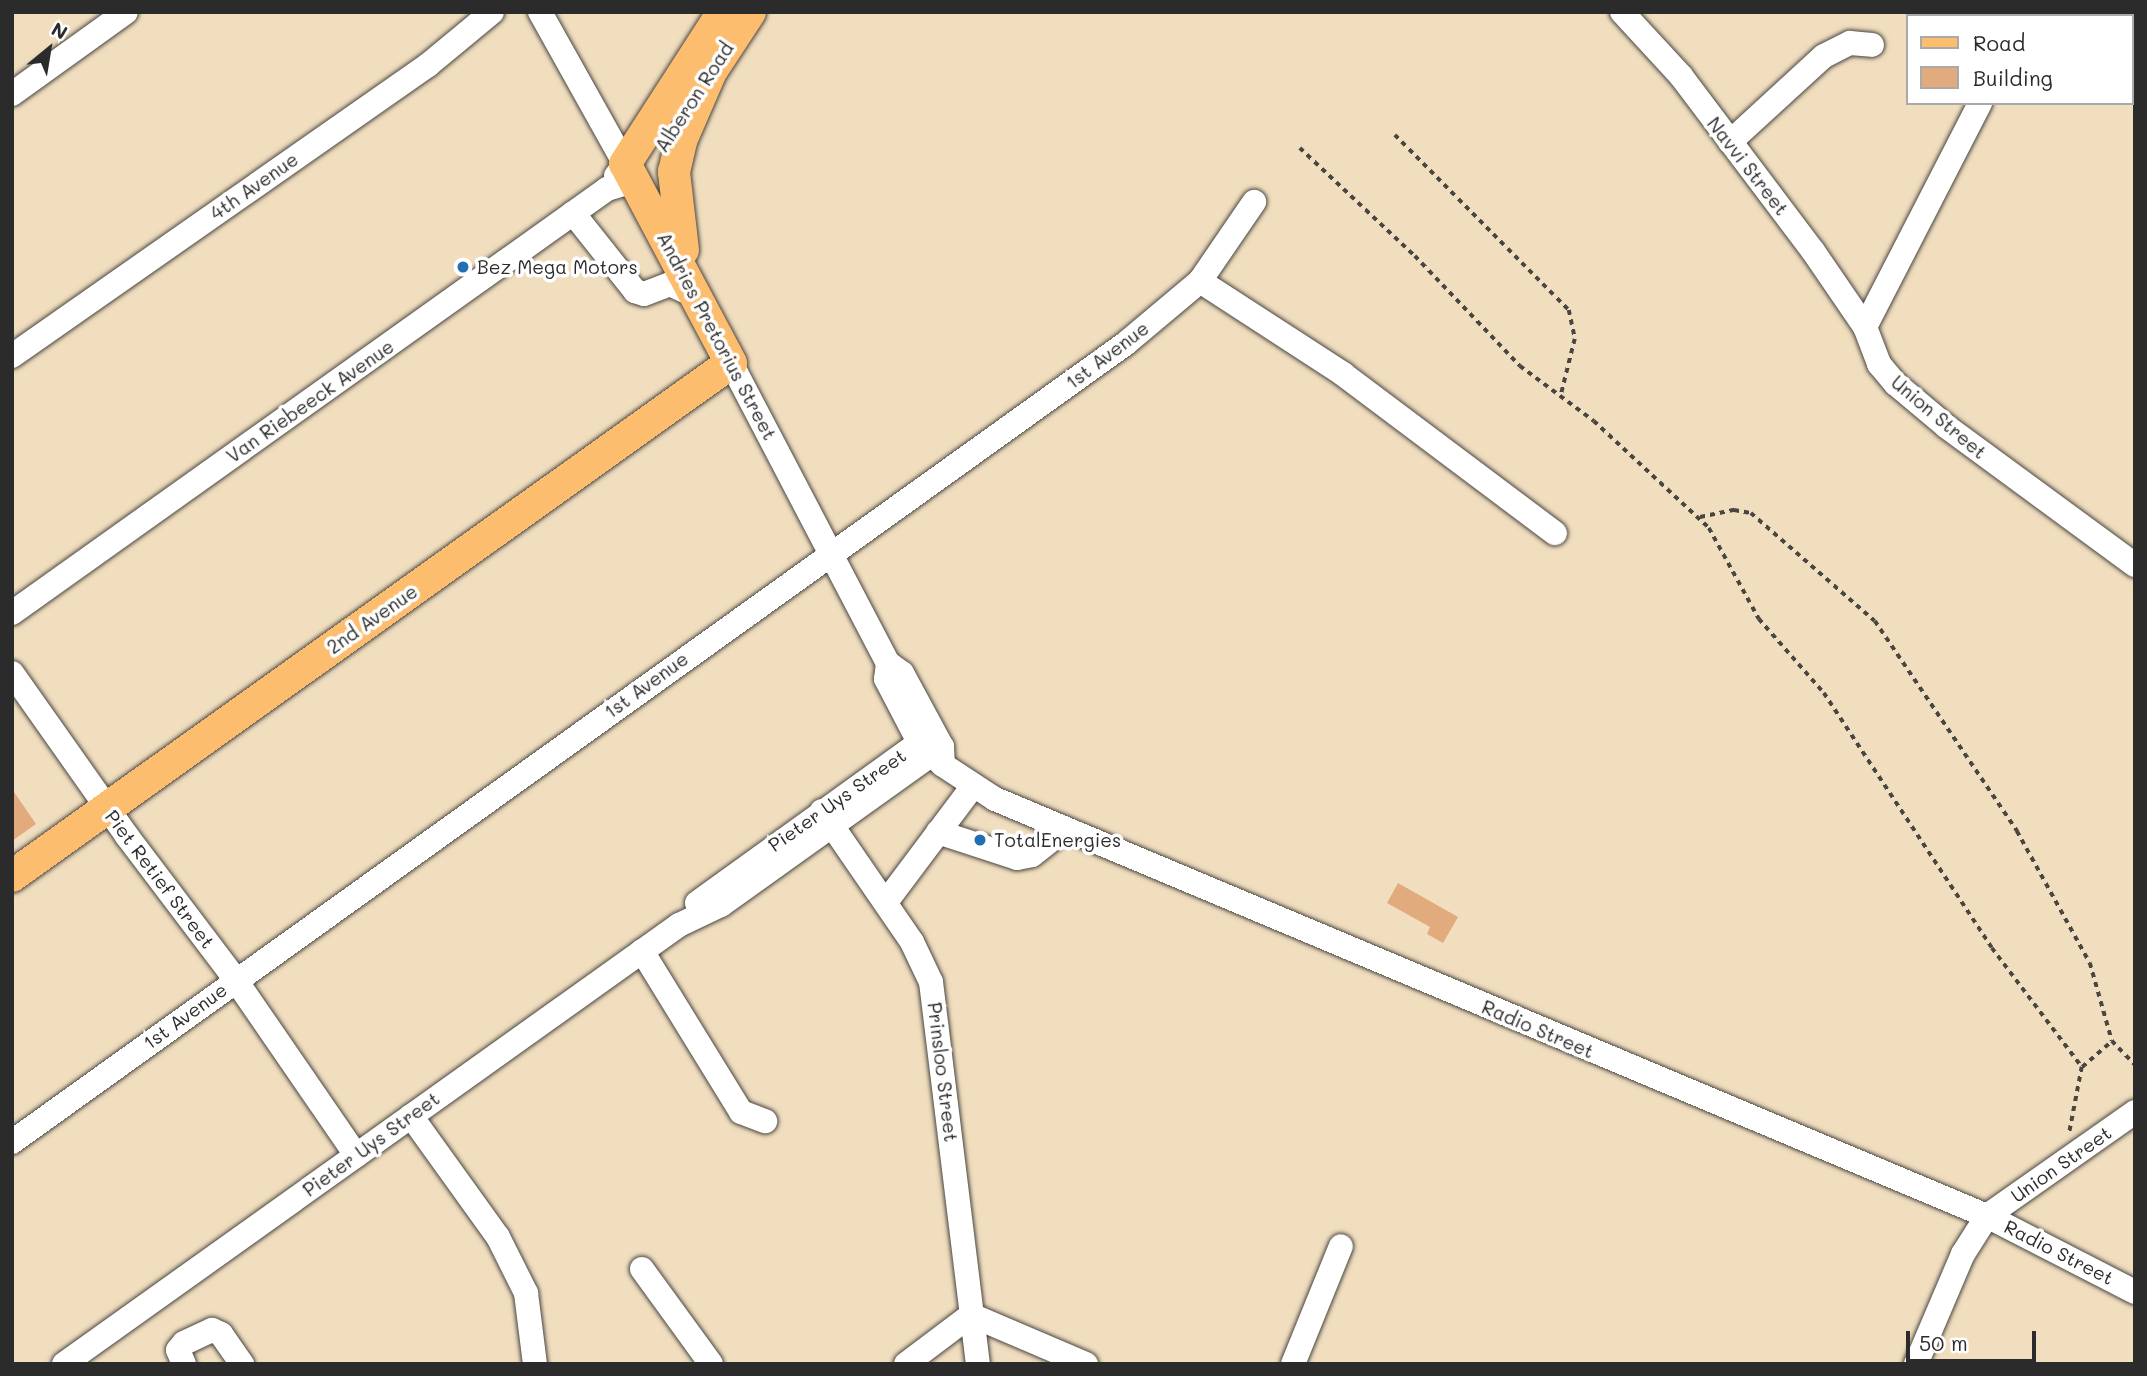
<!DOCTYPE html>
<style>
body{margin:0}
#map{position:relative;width:2147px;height:1376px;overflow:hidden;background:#f1debf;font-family:Mali,sans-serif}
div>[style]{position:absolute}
.building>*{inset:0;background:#e2ab7d}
.path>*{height:3.5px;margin-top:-1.75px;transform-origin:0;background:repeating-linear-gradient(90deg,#494641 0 5px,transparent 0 10px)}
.roads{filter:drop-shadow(0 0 2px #494641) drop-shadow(0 0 2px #494641)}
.minor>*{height:24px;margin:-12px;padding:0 12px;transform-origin:12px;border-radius:12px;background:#fff}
.major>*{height:32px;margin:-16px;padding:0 16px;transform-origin:16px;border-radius:16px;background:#fcbd6f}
.dots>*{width:19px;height:19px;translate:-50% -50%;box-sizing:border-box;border:4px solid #fff;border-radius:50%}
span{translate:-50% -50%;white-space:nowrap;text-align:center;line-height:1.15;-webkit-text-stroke:7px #fff;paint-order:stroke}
.street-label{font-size:19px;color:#2b2b2b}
.poi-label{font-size:19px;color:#2b2b2b}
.left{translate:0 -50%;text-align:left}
.frame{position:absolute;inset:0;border:14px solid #2b2b2b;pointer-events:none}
.legend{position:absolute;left:1906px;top:14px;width:228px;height:91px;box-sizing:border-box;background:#fff;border:2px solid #aaa;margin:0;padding:9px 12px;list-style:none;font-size:21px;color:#2b2b2b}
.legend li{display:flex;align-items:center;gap:14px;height:35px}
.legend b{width:35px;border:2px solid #aaa}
.north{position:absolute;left:14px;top:14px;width:70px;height:70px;-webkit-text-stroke:5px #fff;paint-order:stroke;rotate:30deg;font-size:19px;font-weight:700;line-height:28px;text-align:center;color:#2b2b2b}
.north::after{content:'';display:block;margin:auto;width:24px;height:32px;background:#2b2b2b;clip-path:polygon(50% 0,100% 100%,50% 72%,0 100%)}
.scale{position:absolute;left:1906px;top:1331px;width:130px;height:32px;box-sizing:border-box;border:4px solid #2b2b2b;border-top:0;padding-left:9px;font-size:21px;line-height:24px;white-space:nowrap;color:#2b2b2b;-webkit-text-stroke:5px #fff;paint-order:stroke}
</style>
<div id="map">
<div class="building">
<i style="clip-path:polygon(12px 789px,36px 824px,12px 841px)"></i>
<i style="clip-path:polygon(1398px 883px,1458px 917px,1443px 943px,1427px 934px,1430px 927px,1387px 903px)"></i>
</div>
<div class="path">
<i style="left:1395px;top:135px;width:247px;rotate:45.2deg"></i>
<i style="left:1569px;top:310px;width:30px;rotate:78deg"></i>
<i style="left:1575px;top:339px;width:58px;rotate:104deg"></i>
<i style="left:1300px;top:148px;width:158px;rotate:43.2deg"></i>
<i style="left:1415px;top:256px;width:152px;rotate:46.3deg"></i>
<i style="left:1520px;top:366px;width:92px;rotate:36.6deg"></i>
<i style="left:1594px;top:421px;width:157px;rotate:42.9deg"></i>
<i style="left:1709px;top:528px;width:104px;rotate:61.2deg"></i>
<i style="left:1759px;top:619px;width:98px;rotate:48.7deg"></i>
<i style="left:1824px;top:693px;width:305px;rotate:56.6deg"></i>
<i style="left:1992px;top:948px;width:149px;rotate:52.9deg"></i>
<i style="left:2082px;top:1067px;width:69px;rotate:100.8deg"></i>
<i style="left:1700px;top:517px;width:35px;rotate:-12deg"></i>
<i style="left:1734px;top:510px;width:17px;rotate:10deg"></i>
<i style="left:1751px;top:513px;width:164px;rotate:41.1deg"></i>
<i style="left:1875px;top:621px;width:254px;rotate:55.9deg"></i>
<i style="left:2017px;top:831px;width:151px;rotate:61.1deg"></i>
<i style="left:2090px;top:963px;width:81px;rotate:74.2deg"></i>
<i style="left:2112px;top:1041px;width:33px;rotate:46deg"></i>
<i style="left:2082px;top:1067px;width:40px;rotate:-41deg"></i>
</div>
<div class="roads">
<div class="minor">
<i style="left:540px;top:12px;width:174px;rotate:60.8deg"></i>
<i style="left:625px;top:164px;width:15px;rotate:127deg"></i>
<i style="left:1622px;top:12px;width:87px;rotate:47.3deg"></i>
<i style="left:1681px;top:76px;width:219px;rotate:53deg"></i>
<i style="left:1813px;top:251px;width:92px;rotate:55.6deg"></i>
<i style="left:1865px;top:327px;width:40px;rotate:69deg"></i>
<i style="left:1879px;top:364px;width:26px;rotate:50deg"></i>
<i style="left:1896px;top:384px;width:67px;rotate:40.1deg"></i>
<i style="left:1947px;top:427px;width:233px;rotate:36.3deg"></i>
<i style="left:2031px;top:16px;width:4px;rotate:-63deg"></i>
<i style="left:12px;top:94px;width:140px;rotate:-35.7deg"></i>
<i style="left:1730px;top:142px;width:127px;rotate:-42.5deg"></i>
<i style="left:1824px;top:56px;width:29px;rotate:-27deg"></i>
<i style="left:1850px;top:43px;width:22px;rotate:5deg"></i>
<i style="left:573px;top:213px;width:100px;rotate:51.5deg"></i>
<i style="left:635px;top:291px;width:9px;rotate:18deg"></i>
<i style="left:644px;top:294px;width:28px;rotate:-21deg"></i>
<i style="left:670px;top:284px;width:29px;rotate:25deg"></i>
<i style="left:1200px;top:281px;width:171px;rotate:33deg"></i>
<i style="left:1343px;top:374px;width:265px;rotate:36.9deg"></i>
<i style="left:1865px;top:327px;width:252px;rotate:-62.8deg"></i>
<i style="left:12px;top:356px;width:508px;rotate:-34.97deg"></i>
<i style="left:428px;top:65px;width:83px;rotate:-39.6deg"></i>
<i style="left:731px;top:363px;width:339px;rotate:62.4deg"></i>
<i style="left:888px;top:663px;width:17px;rotate:36deg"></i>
<i style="left:902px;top:673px;width:84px;rotate:61.6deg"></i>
<i style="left:942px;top:747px;width:17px;rotate:87deg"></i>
<i style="left:12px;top:613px;width:731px;rotate:-35.47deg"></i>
<i style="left:607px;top:189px;width:30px;rotate:-17deg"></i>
<i style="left:888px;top:663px;width:16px;rotate:97deg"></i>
<i style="left:886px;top:679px;width:71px;rotate:62.4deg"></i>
<i style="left:919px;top:742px;width:33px;rotate:44deg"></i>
<i style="left:943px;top:765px;width:62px;rotate:33.2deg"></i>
<i style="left:995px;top:799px;width:1076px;rotate:22.8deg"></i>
<i style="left:1987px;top:1216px;width:166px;rotate:27.2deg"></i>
<i style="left:12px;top:673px;width:199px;rotate:54.8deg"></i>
<i style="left:127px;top:836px;width:179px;rotate:52.9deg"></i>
<i style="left:235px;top:979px;width:214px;rotate:55.5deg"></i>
<i style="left:822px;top:811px;width:159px;rotate:55.5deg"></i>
<i style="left:912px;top:942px;width:44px;rotate:64.6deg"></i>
<i style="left:931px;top:982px;width:385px;rotate:83deg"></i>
<i style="left:938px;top:832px;width:83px;rotate:18.2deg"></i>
<i style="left:1017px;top:858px;width:15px;rotate:-11deg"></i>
<i style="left:1032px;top:855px;width:42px;rotate:-38.2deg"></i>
<i style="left:886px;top:902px;width:145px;rotate:-53.1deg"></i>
<i style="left:697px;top:903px;width:289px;rotate:-35.8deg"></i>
<i style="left:642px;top:951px;width:189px;rotate:58.4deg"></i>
<i style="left:741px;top:1112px;width:26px;rotate:21deg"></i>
<i style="left:411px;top:1116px;width:149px;rotate:54.3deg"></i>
<i style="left:498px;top:1237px;width:63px;rotate:63.4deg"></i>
<i style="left:526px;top:1293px;width:72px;rotate:82.8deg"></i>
<i style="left:12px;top:1142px;width:1370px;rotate:-35.64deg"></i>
<i style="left:1125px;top:344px;width:98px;rotate:-40deg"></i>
<i style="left:1200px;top:281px;width:96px;rotate:-55.6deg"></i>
<i style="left:642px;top:1269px;width:117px;rotate:54deg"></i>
<i style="left:64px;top:1364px;width:756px;rotate:-35.52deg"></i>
<i style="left:679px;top:925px;width:47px;rotate:-25.5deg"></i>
<i style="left:721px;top:905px;width:272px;rotate:-35.6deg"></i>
<i style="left:184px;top:1364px;width:15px;rotate:-113deg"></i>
<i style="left:178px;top:1350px;width:9px;rotate:-49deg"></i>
<i style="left:184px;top:1343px;width:31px;rotate:-25deg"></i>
<i style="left:212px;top:1330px;width:10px;rotate:24deg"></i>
<i style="left:221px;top:1334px;width:37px;rotate:55deg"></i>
<i style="left:906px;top:1364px;width:81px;rotate:-37deg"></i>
<i style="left:971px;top:1315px;width:125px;rotate:23.1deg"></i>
<i style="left:1293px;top:1364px;width:127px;rotate:-67.9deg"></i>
<i style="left:1916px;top:1364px;width:120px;rotate:-66.9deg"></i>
<i style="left:1963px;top:1254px;width:45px;rotate:-57.7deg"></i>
<i style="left:1987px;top:1216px;width:181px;rotate:-35.1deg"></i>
</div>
<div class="major">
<i style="left:699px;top:90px;width:93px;rotate:-56.8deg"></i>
<i style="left:683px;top:250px;width:79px;rotate:-96.6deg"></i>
<i style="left:674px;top:172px;width:32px;rotate:-77deg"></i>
<i style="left:681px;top:141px;width:73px;rotate:-66.6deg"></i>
<i style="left:12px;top:876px;width:883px;rotate:-35.51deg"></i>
<i style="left:731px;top:363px;width:225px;rotate:-118deg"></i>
<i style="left:625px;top:164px;width:181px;rotate:-57.2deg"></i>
</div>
</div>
<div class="dots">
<i style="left:463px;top:267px;background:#1f6fb2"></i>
<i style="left:980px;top:840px;background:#1f6fb2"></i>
</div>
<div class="street-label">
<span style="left:694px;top:97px;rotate:-57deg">Alberon Road</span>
<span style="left:1748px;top:166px;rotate:52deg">Navvi Street</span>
<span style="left:254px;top:186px;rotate:-35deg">4th Avenue</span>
<span style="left:717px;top:336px;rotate:62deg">Andries Pretorius Street</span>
<span style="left:1107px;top:355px;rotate:-37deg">1st Avenue</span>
<span style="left:310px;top:401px;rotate:-35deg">Van Riebeeck Avenue</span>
<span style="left:1939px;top:417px;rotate:40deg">Union Street</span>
<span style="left:372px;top:619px;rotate:-35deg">2nd Avenue</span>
<span style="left:646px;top:685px;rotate:-36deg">1st Avenue</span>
<span style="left:837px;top:800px;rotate:-35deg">Pieter Uys Street</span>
<span style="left:160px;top:879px;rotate:53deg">Piet Retief Street</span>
<span style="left:185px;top:1016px;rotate:-36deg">1st Avenue</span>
<span style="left:1538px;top:1029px;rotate:23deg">Radio Street</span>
<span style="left:943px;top:1072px;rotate:83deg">Prinsloo Street</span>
<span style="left:371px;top:1144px;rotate:-36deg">Pieter Uys Street</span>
<span style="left:2061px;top:1164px;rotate:-35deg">Union Street</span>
<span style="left:2059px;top:1252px;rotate:27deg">Radio Street</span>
</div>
<div class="poi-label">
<span class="left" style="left:477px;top:267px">Bez Mega Motors</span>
<span class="left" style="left:994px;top:840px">TotalEnergies</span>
</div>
<div class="frame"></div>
<ul class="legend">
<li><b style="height:9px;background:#fcbd6f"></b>Road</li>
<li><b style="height:19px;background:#e2ab7d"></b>Building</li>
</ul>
<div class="north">N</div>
<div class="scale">50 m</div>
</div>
